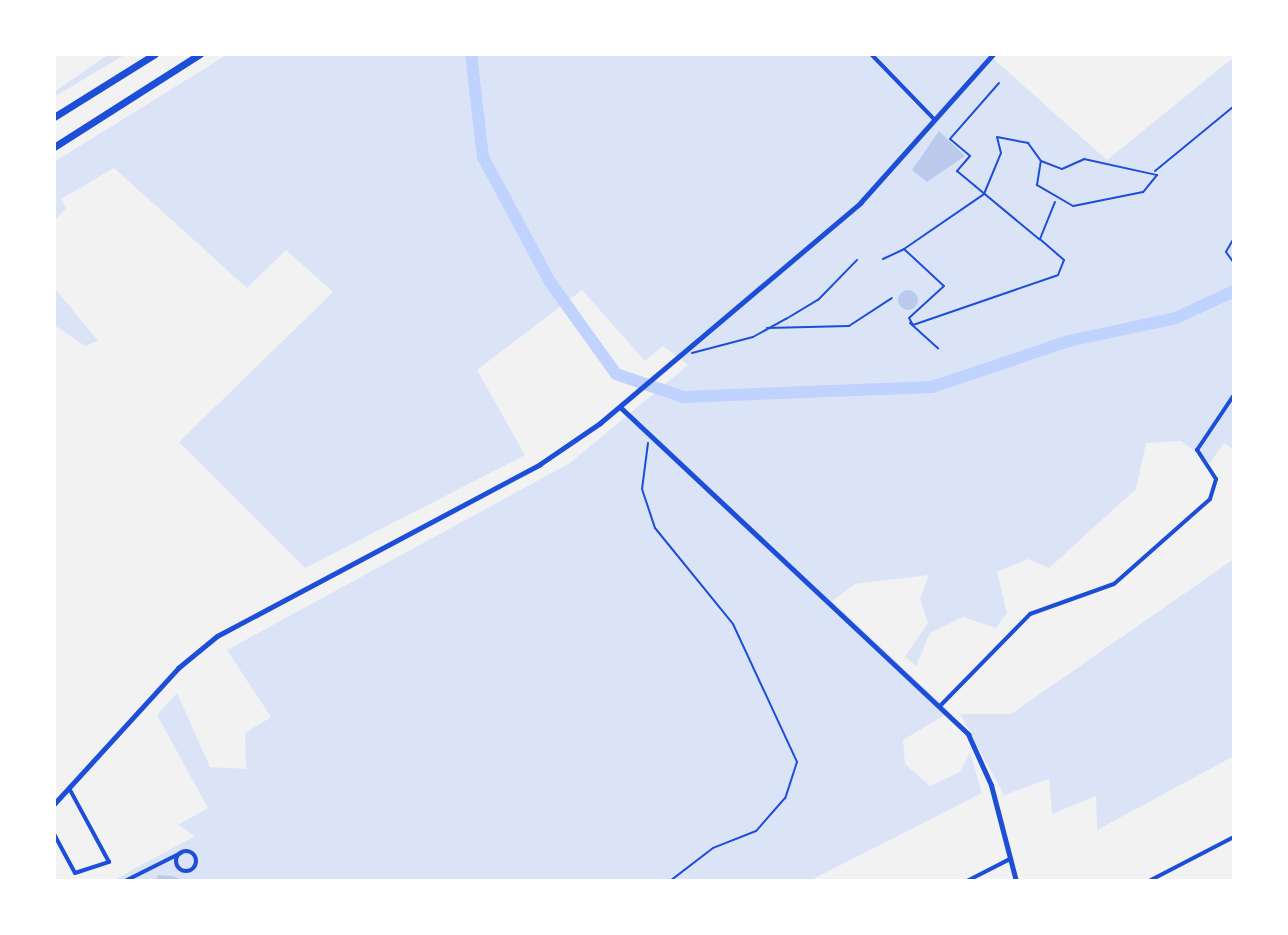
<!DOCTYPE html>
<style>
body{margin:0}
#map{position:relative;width:1288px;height:935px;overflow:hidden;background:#f2f2f2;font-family:Jost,sans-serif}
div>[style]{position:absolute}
.green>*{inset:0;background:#dbe4f7}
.river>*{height:12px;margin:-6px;padding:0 6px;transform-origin:6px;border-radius:6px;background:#bfd3fe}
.building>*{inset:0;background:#bdc9ec}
.round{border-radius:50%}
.path>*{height:2px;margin:-1px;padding:0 1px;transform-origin:1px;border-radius:1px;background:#1d4ed8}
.minor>*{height:4px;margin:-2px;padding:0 2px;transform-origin:2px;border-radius:2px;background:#1d4ed8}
.minor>.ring{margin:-2px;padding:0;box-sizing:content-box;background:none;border:4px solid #1d4ed8;border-radius:50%}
.tertiary>*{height:5px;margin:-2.5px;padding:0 2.5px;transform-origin:2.5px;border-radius:2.5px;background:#1d4ed8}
.secondary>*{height:5px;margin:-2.5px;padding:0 2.5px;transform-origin:2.5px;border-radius:2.5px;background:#1d4ed8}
.motorway>*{height:7px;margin:-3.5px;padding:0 3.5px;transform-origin:3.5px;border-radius:3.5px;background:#1d4ed8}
span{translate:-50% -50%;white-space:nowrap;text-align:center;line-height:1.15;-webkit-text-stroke:6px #fff;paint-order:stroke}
.frame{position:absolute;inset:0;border:56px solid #fff;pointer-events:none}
</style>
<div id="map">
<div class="green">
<i style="clip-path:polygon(109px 54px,126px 54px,54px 97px,54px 92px)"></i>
<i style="clip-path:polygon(228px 54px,988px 54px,1107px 160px,1234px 57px,1234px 450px,1224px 443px,1210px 463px,1181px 441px,1146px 443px,1136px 489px,1049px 568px,1028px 559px,997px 572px,1007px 613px,996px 628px,963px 617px,930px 633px,916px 666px,905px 657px,928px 623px,920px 599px,929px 575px,855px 584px,832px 601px,950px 712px,903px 740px,905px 764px,930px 786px,960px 772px,970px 752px,982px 793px,809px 881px,112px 881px,195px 836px,178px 825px,208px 808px,157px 715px,177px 693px,210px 767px,246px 769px,245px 733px,271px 717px,227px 650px,570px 463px,688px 365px,663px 346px,645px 361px,582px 290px,477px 370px,525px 455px,305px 568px,179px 442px,333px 292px,286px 250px,247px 288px,114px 168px,61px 199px,66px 208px,54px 221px,54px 162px)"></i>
<i style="clip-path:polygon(54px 287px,98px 341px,85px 346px,54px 325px)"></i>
<i style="clip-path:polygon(1234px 559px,1234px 756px,1097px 830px,1096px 796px,1052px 814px,1049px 779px,1004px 795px,960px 714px,1011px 714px)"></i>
</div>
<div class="river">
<i style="left:471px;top:54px;width:104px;rotate:83.4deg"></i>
<i style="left:483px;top:157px;width:142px;rotate:61.8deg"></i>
<i style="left:550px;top:282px;width:113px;rotate:54.3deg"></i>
<i style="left:616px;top:374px;width:71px;rotate:18.9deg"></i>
<i style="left:683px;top:397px;width:249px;rotate:-2.3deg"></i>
<i style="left:932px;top:387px;width:145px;rotate:-18.6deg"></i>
<i style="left:1069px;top:341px;width:109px;rotate:-12.1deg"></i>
<i style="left:1176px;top:318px;width:64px;rotate:-25deg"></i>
</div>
<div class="building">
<i style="clip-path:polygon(939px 131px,965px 156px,927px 182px,912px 170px)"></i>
<i class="round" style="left:898px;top:290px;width:20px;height:20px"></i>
<i style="clip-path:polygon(158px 875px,172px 876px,185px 881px,156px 881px)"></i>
</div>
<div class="path">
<i style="left:999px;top:83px;width:74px;rotate:131.2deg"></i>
<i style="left:950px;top:139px;width:26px;rotate:40deg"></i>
<i style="left:970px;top:156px;width:20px;rotate:131deg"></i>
<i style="left:957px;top:171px;width:107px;rotate:39.7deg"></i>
<i style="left:1155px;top:171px;width:102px;rotate:-39.4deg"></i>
<i style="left:1234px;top:238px;width:16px;rotate:120deg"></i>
<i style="left:1226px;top:252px;width:14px;rotate:54deg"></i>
<i style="left:904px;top:249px;width:97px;rotate:-34.5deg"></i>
<i style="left:984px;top:194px;width:44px;rotate:-67.5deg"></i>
<i style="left:1001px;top:153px;width:16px;rotate:-104deg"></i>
<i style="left:997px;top:137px;width:32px;rotate:11deg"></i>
<i style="left:1028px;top:143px;width:22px;rotate:54deg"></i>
<i style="left:1041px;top:161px;width:22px;rotate:21deg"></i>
<i style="left:1062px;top:169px;width:24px;rotate:-24deg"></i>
<i style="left:1084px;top:159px;width:75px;rotate:12.4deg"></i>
<i style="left:1157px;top:175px;width:22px;rotate:129deg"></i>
<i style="left:1143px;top:192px;width:71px;rotate:168.7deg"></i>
<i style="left:1073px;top:206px;width:42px;rotate:-149.7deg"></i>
<i style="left:1037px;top:185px;width:24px;rotate:-81deg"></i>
<i style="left:883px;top:259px;width:23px;rotate:-25deg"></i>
<i style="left:904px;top:249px;width:54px;rotate:42.8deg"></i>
<i style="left:944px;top:286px;width:47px;rotate:137.6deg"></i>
<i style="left:909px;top:318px;width:8px;rotate:60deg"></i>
<i style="left:913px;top:325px;width:153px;rotate:-19deg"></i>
<i style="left:1058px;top:275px;width:16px;rotate:-68deg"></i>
<i style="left:1064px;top:260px;width:32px;rotate:-139deg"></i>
<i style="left:1040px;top:239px;width:40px;rotate:-68deg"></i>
<i style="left:910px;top:323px;width:38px;rotate:42deg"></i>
<i style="left:767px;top:328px;width:82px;rotate:-1.4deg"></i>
<i style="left:849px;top:326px;width:51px;rotate:-33.1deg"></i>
<i style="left:692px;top:353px;width:63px;rotate:-14.7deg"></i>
<i style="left:753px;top:337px;width:38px;rotate:-29deg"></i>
<i style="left:786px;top:319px;width:37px;rotate:-31deg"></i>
<i style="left:818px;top:300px;width:56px;rotate:-45.7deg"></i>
<i style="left:648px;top:443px;width:46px;rotate:97.4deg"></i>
<i style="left:642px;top:489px;width:41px;rotate:71.6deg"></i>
<i style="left:655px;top:528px;width:124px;rotate:50.9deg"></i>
<i style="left:733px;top:624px;width:152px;rotate:65.1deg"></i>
<i style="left:797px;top:762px;width:38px;rotate:108deg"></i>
<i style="left:785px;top:798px;width:44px;rotate:131.3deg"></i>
<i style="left:756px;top:831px;width:46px;rotate:158.4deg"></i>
<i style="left:713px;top:848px;width:54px;rotate:142.5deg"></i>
</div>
<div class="minor">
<i style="left:871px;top:54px;width:92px;rotate:45.9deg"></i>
<i style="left:940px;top:706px;width:129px;rotate:-45.6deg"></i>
<i style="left:1030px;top:614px;width:89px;rotate:-19.7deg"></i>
<i style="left:1114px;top:584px;width:128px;rotate:-41.5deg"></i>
<i style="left:1210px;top:499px;width:21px;rotate:-73deg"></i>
<i style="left:1216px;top:479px;width:35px;rotate:-123deg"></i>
<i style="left:1197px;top:450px;width:66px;rotate:-56.1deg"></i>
<i style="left:54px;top:834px;width:44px;rotate:61.7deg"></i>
<i style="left:75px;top:873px;width:36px;rotate:-18deg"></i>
<i style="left:109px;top:862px;width:84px;rotate:-118.4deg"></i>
<i class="ring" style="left:176px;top:851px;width:16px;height:16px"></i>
<i style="left:125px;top:881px;width:63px;rotate:-26.6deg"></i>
<i style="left:967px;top:881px;width:48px;rotate:-27.1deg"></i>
<i style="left:1149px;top:881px;width:96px;rotate:-27.4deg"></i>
</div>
<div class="tertiary">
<i style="left:620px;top:407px;width:478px;rotate:43.2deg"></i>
<i style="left:968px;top:734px;width:56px;rotate:65.7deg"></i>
<i style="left:991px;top:785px;width:99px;rotate:75.4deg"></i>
</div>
<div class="secondary">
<i style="left:54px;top:804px;width:184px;rotate:-47.6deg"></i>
<i style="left:178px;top:668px;width:50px;rotate:-39.4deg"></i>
<i style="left:217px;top:636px;width:366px;rotate:-28deg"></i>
<i style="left:540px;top:464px;width:73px;rotate:-34.3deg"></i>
<i style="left:600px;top:423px;width:341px;rotate:-40.2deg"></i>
<i style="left:860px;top:203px;width:200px;rotate:-48.2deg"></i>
</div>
<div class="motorway">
<i style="left:54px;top:117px;width:119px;rotate:-32deg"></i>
<i style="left:54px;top:147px;width:173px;rotate:-32.5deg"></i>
</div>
<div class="frame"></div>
</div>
